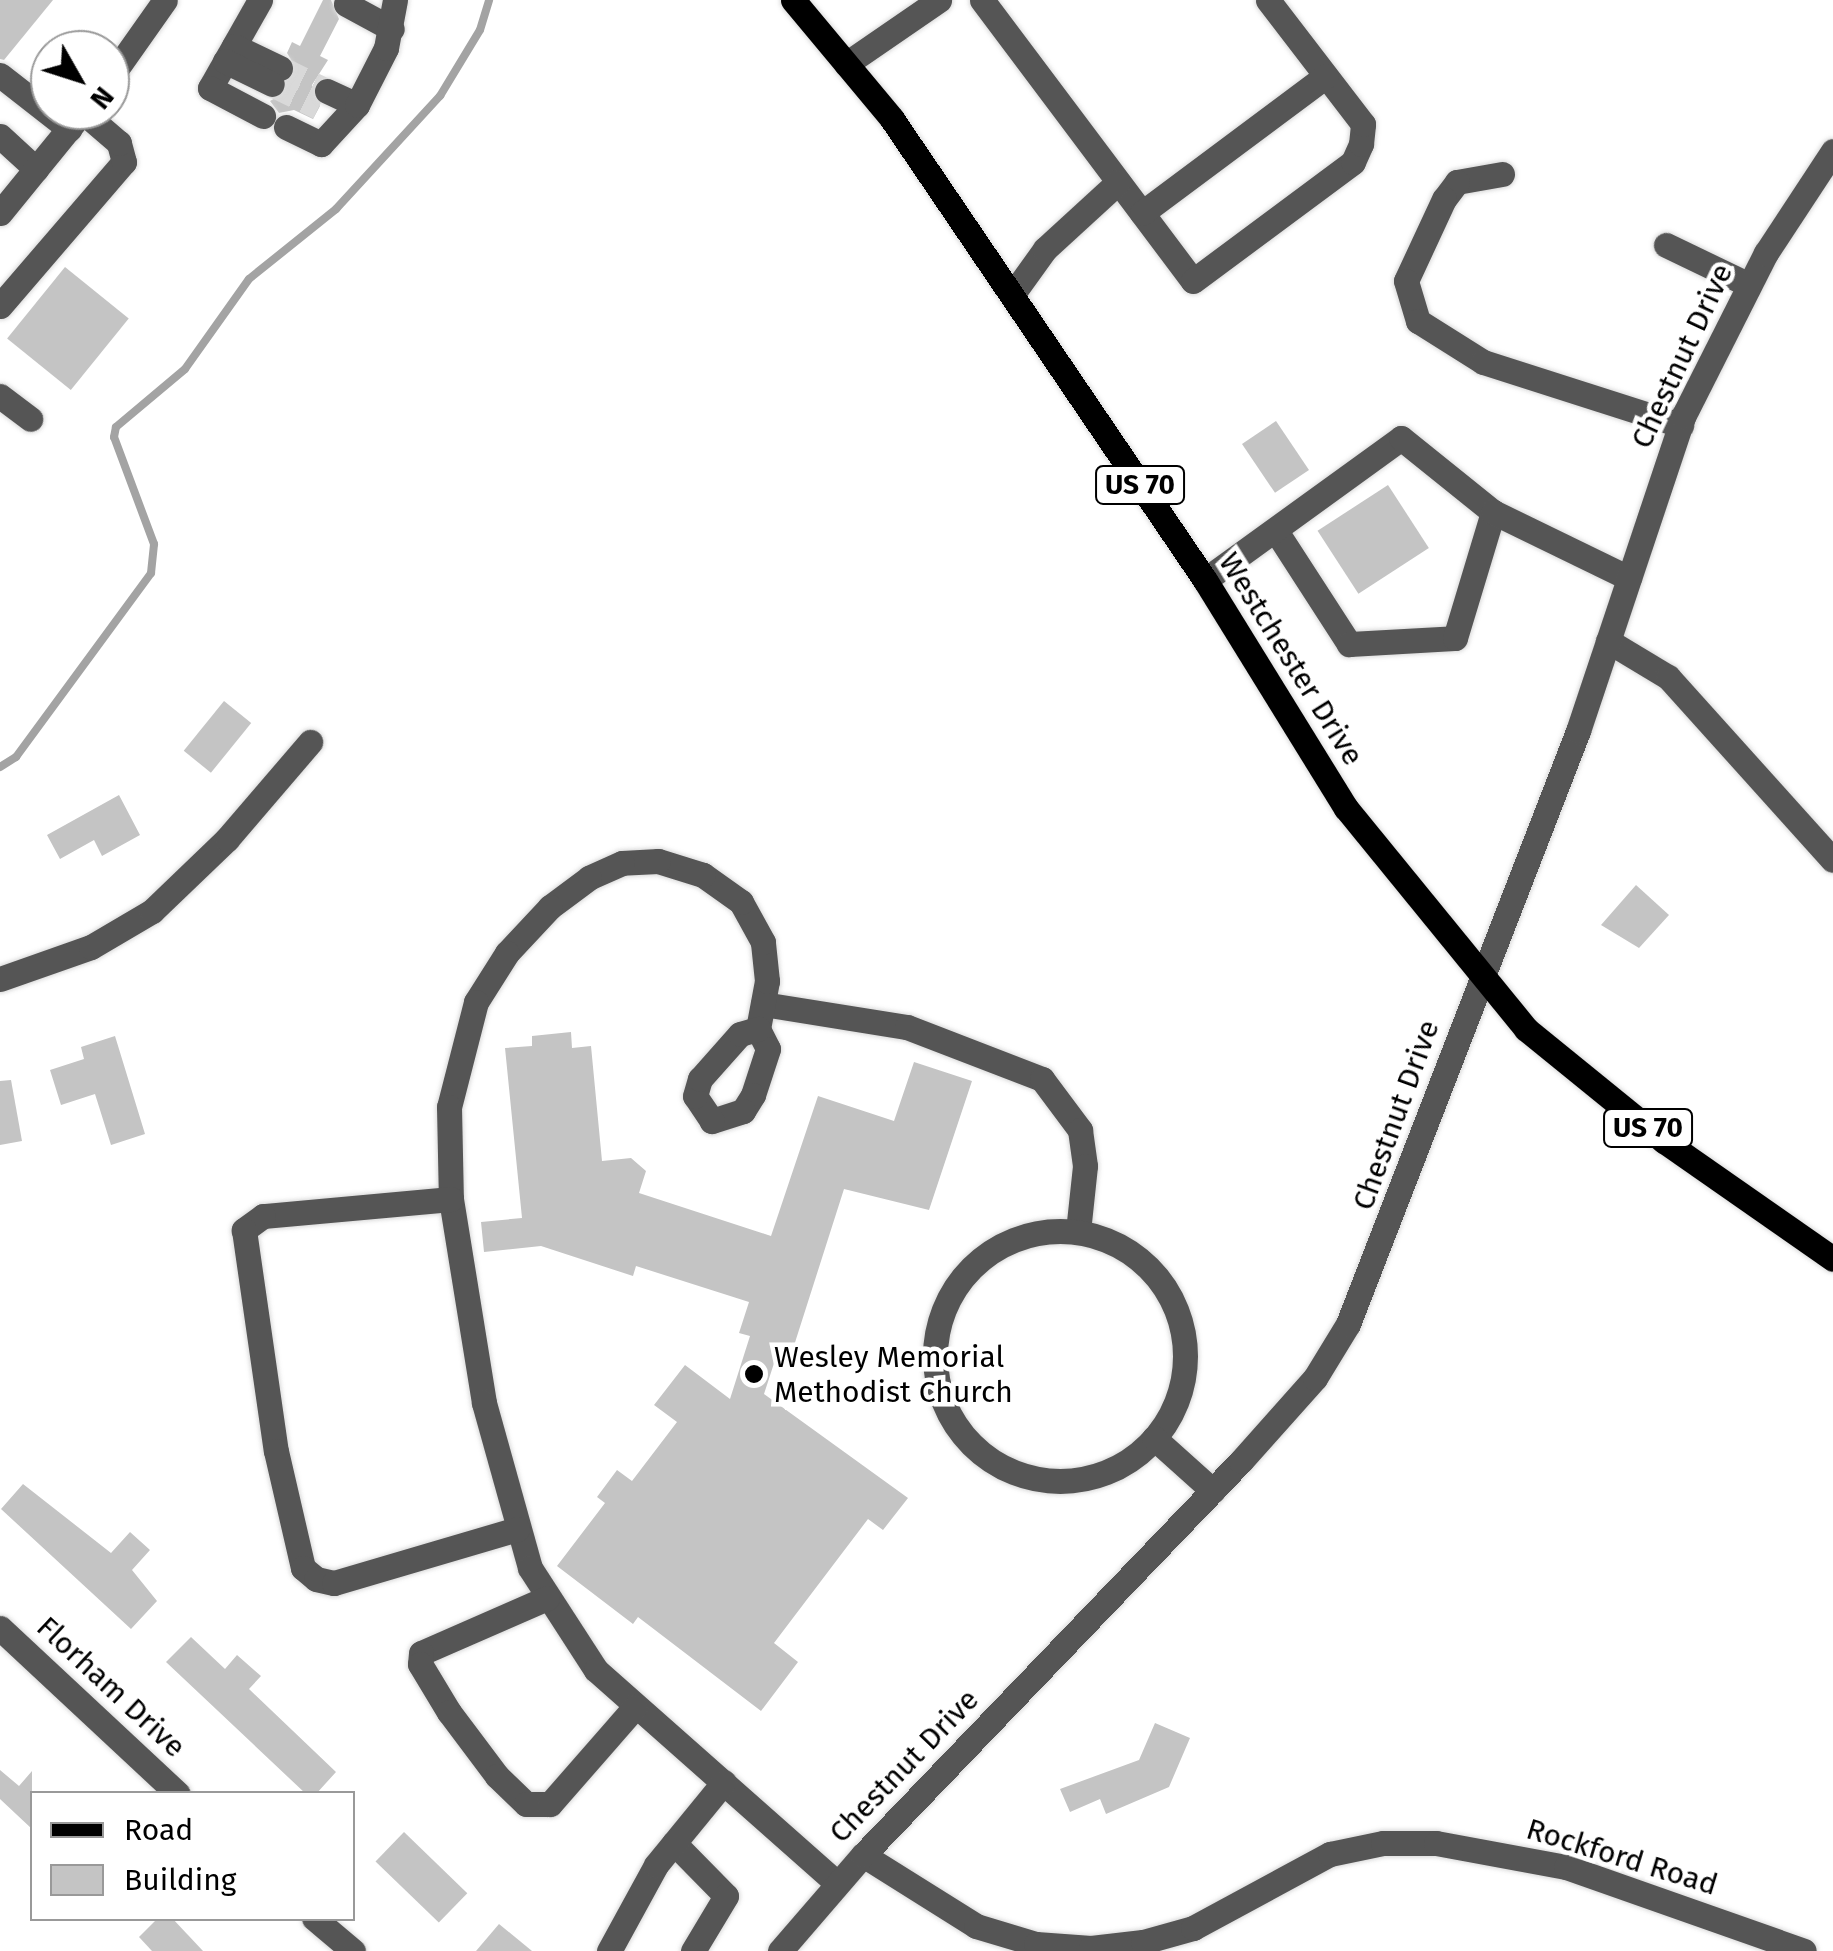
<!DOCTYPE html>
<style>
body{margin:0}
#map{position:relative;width:1833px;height:1951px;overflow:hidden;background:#fff;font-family:"Fira Sans",sans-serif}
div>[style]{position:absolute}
.stream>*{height:8px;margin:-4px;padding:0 4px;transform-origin:4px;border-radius:4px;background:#a3a3a3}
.building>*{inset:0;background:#c4c4c4;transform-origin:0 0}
.minor-tunnel>*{height:25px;margin-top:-12.5px;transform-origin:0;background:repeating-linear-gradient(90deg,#d9d9d9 0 25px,transparent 0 37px)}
.roads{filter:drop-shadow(0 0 2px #dbdbdb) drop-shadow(0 0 2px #dbdbdb)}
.minor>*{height:25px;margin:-12.5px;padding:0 12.5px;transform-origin:12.5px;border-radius:12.5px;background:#555}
.minor>.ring{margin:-12.5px;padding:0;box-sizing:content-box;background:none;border:25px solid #555;border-radius:50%}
.major>*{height:25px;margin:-12.5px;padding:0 12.5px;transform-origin:12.5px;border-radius:12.5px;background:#000}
.dots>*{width:28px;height:28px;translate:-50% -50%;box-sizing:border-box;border:5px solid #fff;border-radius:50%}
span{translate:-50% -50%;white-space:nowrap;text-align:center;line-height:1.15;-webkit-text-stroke:9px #fff;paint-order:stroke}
.shield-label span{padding:2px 8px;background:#fff;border:2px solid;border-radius:8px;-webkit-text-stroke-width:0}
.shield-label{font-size:28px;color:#000;font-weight:700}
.street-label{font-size:30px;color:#000}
.poi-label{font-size:30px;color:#000}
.left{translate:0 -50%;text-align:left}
.legend{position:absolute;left:30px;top:1791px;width:325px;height:130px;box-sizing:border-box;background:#fff;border:2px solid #999;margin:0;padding:12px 18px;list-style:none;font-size:30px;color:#000}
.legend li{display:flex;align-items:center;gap:20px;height:50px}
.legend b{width:50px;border:2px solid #999}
.north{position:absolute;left:30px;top:30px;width:100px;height:100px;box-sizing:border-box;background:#fff;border:2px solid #999;border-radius:50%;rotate:129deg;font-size:28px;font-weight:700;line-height:40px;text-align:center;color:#000}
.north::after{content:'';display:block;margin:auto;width:35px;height:45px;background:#000;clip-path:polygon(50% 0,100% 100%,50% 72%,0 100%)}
</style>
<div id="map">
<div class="stream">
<i style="left:0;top:767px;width:19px;rotate:-32deg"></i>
<i style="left:16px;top:757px;width:228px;rotate:-53.7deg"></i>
<i style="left:151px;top:573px;width:29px;rotate:-84deg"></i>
<i style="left:154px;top:544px;width:114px;rotate:-110.5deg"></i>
<i style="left:114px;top:437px;width:10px;rotate:-79deg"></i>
<i style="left:116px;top:427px;width:90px;rotate:-40deg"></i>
<i style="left:185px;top:369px;width:110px;rotate:-54.6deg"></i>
<i style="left:249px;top:279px;width:112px;rotate:-38.8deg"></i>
<i style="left:336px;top:209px;width:154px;rotate:-47.4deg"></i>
<i style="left:440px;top:96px;width:77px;rotate:-58.8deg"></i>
<i style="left:480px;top:30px;width:31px;rotate:-73deg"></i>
</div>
<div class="building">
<i style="clip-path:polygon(0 0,53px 0,4px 60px,0 59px)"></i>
<i style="clip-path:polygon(323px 0,331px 0,339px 19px,320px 56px,328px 60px,312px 85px,320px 106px,313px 119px,294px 110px,279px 113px,270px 101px,286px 92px,296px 68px,287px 53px,292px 42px,300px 46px)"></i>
<i style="left:65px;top:267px;width:82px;height:92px;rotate:39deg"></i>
<i style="left:1276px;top:421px;width:59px;height:41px;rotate:56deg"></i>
<i style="left:1388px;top:485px;width:75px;height:84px;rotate:57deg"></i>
<i style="left:224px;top:701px;width:35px;height:64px;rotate:39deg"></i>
<i style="clip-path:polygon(119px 795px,140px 835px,102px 856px,94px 840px,60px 859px,47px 835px)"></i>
<i style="clip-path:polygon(1636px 885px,1669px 915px,1639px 948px,1601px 925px)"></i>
<i style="clip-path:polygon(571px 1032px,572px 1048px,591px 1046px,602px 1161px,631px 1158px,646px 1171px,639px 1193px,771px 1236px,818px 1096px,894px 1121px,914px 1062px,972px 1081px,929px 1210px,844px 1189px,791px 1355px,778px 1351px,764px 1394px,908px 1498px,883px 1530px,868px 1519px,774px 1643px,798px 1662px,761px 1711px,638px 1617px,633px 1624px,557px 1566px,605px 1503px,597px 1497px,617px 1470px,632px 1481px,677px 1422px,654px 1405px,685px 1365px,730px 1399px,750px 1336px,739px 1333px,749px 1302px,636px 1266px,633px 1276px,541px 1246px,484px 1252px,481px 1222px,522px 1218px,505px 1048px,532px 1046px,532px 1036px)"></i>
<i style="clip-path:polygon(115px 1036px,145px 1134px,111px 1145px,95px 1094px,61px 1105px,50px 1070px,84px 1059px,81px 1047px)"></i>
<i style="clip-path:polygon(11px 1080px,22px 1141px,0 1145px,0 1081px)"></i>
<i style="clip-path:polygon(23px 1484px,111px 1553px,130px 1532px,150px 1550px,132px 1570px,157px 1601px,131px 1629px,1px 1509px)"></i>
<i style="clip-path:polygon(191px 1637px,225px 1669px,237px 1655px,261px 1676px,249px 1689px,336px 1772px,316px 1794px,306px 1794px,166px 1662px)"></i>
<i style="clip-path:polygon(1155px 1723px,1190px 1738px,1169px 1787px,1106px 1814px,1100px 1799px,1070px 1812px,1060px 1789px,1139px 1760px)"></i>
<i style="clip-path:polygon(0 1770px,19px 1786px,32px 1771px,32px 1829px,0 1799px)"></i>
<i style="left:404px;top:1832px;width:88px;height:41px;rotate:44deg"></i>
<i style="clip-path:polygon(158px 1918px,172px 1918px,203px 1951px,152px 1951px,139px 1937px)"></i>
<i style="clip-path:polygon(499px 1924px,532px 1951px,476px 1951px)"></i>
</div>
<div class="minor-tunnel">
<i style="left:280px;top:68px;width:52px;rotate:26.1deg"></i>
<i style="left:272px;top:84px;width:52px;rotate:26.1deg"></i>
</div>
<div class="roads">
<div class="minor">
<i style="left:260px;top:0;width:101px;rotate:119.6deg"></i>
<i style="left:210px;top:88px;width:60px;rotate:27.8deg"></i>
<i style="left:982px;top:0;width:351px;rotate:53.1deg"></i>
<i style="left:1193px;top:281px;width:199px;rotate:-36.6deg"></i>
<i style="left:1353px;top:162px;width:20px;rotate:-66deg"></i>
<i style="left:1361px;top:144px;width:20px;rotate:-84deg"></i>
<i style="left:1363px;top:124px;width:156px;rotate:-127.5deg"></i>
<i style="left:346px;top:4px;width:52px;rotate:28.5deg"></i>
<i style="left:234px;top:46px;width:51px;rotate:25.6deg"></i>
<i style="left:225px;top:61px;width:52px;rotate:26.1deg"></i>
<i style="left:846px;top:64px;width:113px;rotate:-34.5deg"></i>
<i style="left:0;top:75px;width:88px;rotate:38deg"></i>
<i style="left:110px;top:78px;width:95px;rotate:-54.8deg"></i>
<i style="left:327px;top:91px;width:33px;rotate:25deg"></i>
<i style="left:286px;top:127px;width:39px;rotate:26deg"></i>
<i style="left:321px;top:144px;width:53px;rotate:-47.3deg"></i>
<i style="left:357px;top:105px;width:64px;rotate:-63deg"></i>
<i style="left:386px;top:48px;width:49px;rotate:-79.4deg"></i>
<i style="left:0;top:136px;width:49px;rotate:42.5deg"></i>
<i style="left:1502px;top:174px;width:46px;rotate:169.9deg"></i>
<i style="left:1457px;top:182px;width:21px;rotate:127deg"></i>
<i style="left:1444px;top:199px;width:90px;rotate:114.9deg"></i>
<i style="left:1406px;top:281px;width:42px;rotate:73.3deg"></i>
<i style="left:1418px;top:321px;width:77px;rotate:32.2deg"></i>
<i style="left:1483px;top:362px;width:208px;rotate:17.7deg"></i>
<i style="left:0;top:213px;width:133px;rotate:-50.8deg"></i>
<i style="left:1142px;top:213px;width:229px;rotate:-36.7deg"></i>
<i style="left:1666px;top:245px;width:92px;rotate:25.7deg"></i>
<i style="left:1012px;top:295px;width:57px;rotate:-54.3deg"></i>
<i style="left:1045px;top:249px;width:99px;rotate:-42.5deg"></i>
<i style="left:0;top:306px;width:190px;rotate:-49.3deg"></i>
<i style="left:124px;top:162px;width:20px;rotate:-105deg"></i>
<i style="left:119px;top:143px;width:48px;rotate:-139.3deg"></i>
<i style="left:0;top:396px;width:38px;rotate:37deg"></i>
<i style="left:1276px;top:531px;width:135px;rotate:57.1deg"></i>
<i style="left:1349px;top:644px;width:106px;rotate:-3.2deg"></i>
<i style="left:1455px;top:638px;width:132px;rotate:-73.2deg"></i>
<i style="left:1205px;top:580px;width:242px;rotate:-35.9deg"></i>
<i style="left:1401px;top:438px;width:118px;rotate:38.8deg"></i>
<i style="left:1493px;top:512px;width:151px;rotate:25.9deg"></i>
<i style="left:1608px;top:641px;width:70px;rotate:31deg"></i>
<i style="left:1668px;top:677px;width:246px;rotate:48deg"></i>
<i style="left:0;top:979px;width:96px;rotate:-19.4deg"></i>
<i style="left:91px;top:947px;width:71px;rotate:-30.5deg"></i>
<i style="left:152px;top:911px;width:104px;rotate:-43.8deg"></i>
<i style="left:227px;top:839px;width:128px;rotate:-49.4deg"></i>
<i style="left:763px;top:1004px;width:146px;rotate:9.1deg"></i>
<i style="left:907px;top:1027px;width:145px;rotate:21.1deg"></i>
<i style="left:1042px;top:1079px;width:64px;rotate:53.3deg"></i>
<i style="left:1080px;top:1130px;width:36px;rotate:82deg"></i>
<i style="left:1085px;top:1166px;width:65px;rotate:96.1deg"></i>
<i style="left:758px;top:1029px;width:49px;rotate:-79.4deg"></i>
<i style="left:767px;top:981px;width:39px;rotate:-96deg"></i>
<i style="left:763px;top:942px;width:46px;rotate:-118.8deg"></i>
<i style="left:741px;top:902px;width:47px;rotate:-144.6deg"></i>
<i style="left:703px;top:875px;width:47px;rotate:-162.7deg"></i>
<i style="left:658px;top:861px;width:36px;rotate:177deg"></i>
<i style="left:622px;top:863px;width:36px;rotate:156deg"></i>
<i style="left:589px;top:878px;width:49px;rotate:143.4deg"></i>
<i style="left:550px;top:907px;width:63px;rotate:133.1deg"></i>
<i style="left:507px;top:953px;width:58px;rotate:122.3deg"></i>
<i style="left:476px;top:1002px;width:108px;rotate:104.4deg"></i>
<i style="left:449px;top:1107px;width:92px;rotate:88.8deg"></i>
<i style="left:451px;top:1199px;width:207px;rotate:80.8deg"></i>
<i style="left:484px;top:1403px;width:171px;rotate:74.4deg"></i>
<i style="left:530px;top:1568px;width:121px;rotate:57.1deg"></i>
<i style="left:596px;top:1670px;width:322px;rotate:41.5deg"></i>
<i style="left:758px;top:1029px;width:22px;rotate:63deg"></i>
<i style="left:768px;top:1049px;width:48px;rotate:108.1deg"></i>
<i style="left:753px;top:1095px;width:19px;rotate:122deg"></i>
<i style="left:743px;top:1111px;width:33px;rotate:162deg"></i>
<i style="left:712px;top:1121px;width:30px;rotate:-124deg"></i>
<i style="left:695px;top:1096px;width:18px;rotate:-74deg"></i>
<i style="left:700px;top:1079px;width:60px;rotate:-48.4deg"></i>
<i style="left:740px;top:1034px;width:19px;rotate:-16deg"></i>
<i style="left:451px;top:1199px;width:189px;rotate:174.8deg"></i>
<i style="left:263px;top:1216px;width:24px;rotate:144deg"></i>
<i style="left:244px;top:1230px;width:223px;rotate:81.8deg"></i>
<i style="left:276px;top:1451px;width:120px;rotate:77deg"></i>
<i style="left:303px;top:1568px;width:17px;rotate:40deg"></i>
<i style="left:316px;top:1579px;width:18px;rotate:13deg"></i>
<i style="left:334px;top:1583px;width:191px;rotate:-16.4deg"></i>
<i class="ring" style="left:935px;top:1231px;width:225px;height:225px"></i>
<i style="left:1154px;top:1438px;width:79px;rotate:41.9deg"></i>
<i style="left:547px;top:1598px;width:137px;rotate:156.4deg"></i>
<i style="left:421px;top:1653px;width:11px;rotate:95deg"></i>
<i style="left:420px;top:1664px;width:56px;rotate:58.9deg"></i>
<i style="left:449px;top:1712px;width:80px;rotate:53.1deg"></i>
<i style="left:497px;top:1776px;width:40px;rotate:44deg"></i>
<i style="left:526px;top:1804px;width:24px"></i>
<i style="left:550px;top:1804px;width:129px;rotate:-48.8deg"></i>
<i style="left:0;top:1628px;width:243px;rotate:43deg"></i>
<i style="left:674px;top:1843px;width:74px;rotate:45.5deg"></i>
<i style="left:726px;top:1896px;width:64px;rotate:121deg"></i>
<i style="left:863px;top:1855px;width:133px;rotate:32.1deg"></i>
<i style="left:976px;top:1926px;width:63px;rotate:16.7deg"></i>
<i style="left:1036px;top:1944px;width:55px;rotate:4.2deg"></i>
<i style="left:1091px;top:1948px;width:52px;rotate:-6.6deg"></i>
<i style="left:1143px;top:1942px;width:52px;rotate:-15.6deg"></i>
<i style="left:1193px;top:1928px;width:156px;rotate:-28.4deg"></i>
<i style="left:1330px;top:1854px;width:54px;rotate:-11.7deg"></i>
<i style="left:1383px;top:1843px;width:53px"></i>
<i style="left:1436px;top:1843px;width:132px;rotate:10.5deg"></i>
<i style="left:1566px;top:1867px;width:252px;rotate:19.4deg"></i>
<i style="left:314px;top:1918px;width:51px;rotate:40.2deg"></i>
<i style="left:609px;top:1951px;width:98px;rotate:-61.3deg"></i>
<i style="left:656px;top:1865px;width:107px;rotate:-50.7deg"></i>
<i style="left:780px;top:1951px;width:127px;rotate:-49.2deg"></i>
<i style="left:863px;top:1855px;width:546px;rotate:-46.19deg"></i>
<i style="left:1241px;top:1461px;width:111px;rotate:-48.3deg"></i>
<i style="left:1315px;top:1378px;width:63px;rotate:-58.6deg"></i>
<i style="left:1348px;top:1324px;width:636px;rotate:-68.8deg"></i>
<i style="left:1578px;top:731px;width:333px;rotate:-71.5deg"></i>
<i style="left:1684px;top:415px;width:182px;rotate:-63.2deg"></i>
<i style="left:1766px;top:253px;width:122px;rotate:-56.7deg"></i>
</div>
<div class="major">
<i style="left:793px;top:0;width:155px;rotate:50.2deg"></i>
<i style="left:892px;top:119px;width:557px;rotate:55.83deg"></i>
<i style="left:1205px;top:580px;width:268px;rotate:58.3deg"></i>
<i style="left:1346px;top:808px;width:285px;rotate:50.8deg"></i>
<i style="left:1526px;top:1029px;width:178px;rotate:39.1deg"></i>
<i style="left:1664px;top:1141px;width:206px;rotate:34.9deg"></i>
</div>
</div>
<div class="dots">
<i style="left:754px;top:1374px;background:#000"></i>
</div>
<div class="shield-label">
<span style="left:1140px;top:485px">US 70</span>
<span style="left:1648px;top:1128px">US 70</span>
</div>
<div class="street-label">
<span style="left:1682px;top:356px;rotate:-65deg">Chestnut Drive</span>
<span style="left:1291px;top:659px;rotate:58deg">Westchester Drive</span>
<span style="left:1396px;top:1115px;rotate:-70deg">Chestnut Drive</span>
<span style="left:111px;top:1687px;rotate:43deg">Florham Drive</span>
<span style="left:904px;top:1766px;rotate:-46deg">Chestnut Drive</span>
<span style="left:1622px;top:1857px;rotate:17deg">Rockford Road</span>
</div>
<div class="poi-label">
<span class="left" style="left:774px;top:1374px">Wesley Memorial<br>Methodist Church</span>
</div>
<ul class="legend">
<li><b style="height:12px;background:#000"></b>Road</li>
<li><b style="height:28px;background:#c4c4c4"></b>Building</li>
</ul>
<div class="north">N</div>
</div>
